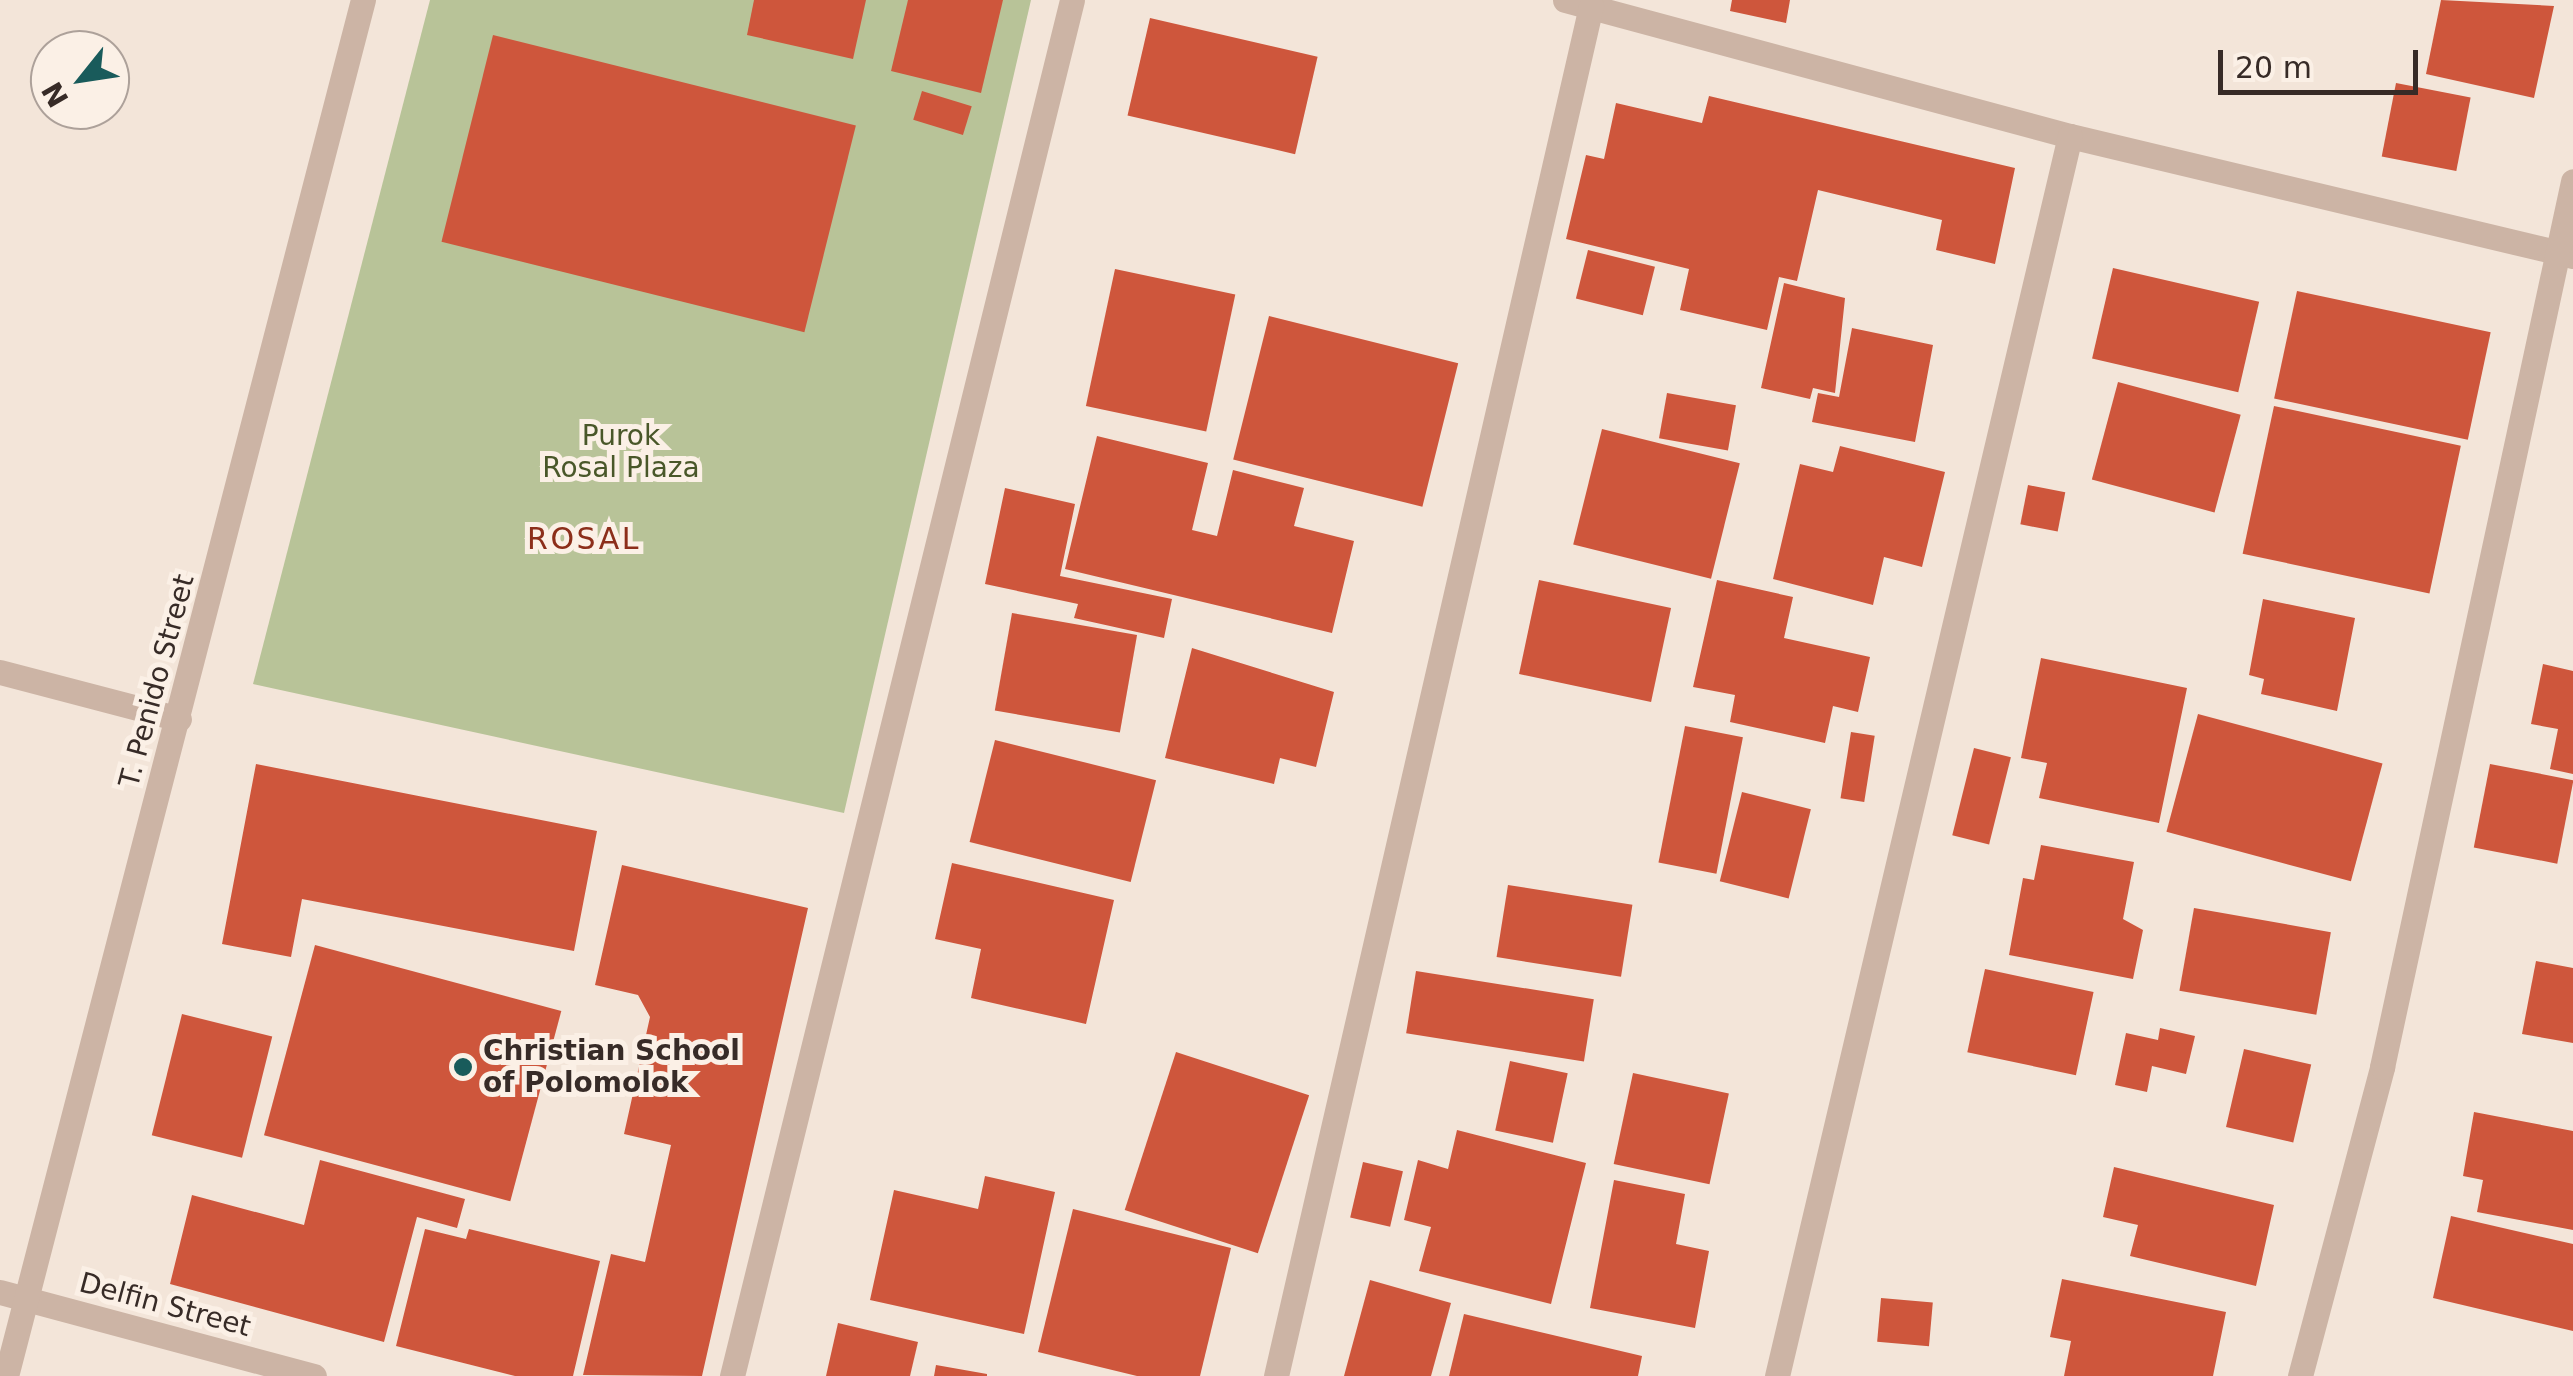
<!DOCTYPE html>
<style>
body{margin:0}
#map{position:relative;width:2573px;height:1376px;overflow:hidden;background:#f3e5d9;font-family:"DejaVu Sans",sans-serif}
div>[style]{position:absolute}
.green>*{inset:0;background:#b8c398}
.building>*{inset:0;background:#ce563c;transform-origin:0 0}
.minor>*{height:25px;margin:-12.5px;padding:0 12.5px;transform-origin:12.5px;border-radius:12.5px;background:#ccb4a5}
.tertiary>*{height:25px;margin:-12.5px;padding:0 12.5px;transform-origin:12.5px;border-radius:12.5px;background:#ccb4a5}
.dots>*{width:28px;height:28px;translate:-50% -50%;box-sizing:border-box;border:5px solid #fbf0e6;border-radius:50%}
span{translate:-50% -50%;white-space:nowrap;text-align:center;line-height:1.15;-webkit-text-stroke:10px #fbf0e6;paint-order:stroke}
.park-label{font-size:28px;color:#495729}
.street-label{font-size:28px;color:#372b27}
.poi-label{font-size:28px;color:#372b27;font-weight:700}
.left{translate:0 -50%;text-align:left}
.neighbourhood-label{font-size:30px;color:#8c2e1a;letter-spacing:2.5px}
.north{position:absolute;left:30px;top:30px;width:100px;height:100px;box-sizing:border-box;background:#fbf0e6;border:2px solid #ada19a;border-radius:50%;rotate:240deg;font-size:28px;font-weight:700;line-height:40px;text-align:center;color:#372b27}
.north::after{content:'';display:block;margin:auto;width:35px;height:45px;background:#195b5b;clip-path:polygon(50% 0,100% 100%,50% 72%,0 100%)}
.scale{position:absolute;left:2218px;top:50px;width:200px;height:45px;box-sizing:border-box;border:5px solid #372b27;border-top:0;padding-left:12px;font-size:30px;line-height:35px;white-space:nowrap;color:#372b27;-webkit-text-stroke:8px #fbf0e6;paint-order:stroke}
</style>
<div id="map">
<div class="green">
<i style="clip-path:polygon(430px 0,1031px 0,844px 813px,253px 684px)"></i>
</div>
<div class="building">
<i style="clip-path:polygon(754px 0,866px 0,853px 59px,747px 35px)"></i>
<i style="clip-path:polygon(908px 0,1003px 0,981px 93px,891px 71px)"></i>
<i style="clip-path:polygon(1732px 0,1790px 0,1786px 23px,1730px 11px)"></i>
<i style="clip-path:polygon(2441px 0,2554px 6px,2534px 98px,2426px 74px)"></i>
<i style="left:1150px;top:18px;width:172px;height:100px;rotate:13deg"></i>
<i style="left:493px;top:35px;width:374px;height:213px;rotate:14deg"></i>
<i style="left:2396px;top:83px;width:76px;height:75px;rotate:11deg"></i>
<i style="left:922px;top:91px;width:52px;height:30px;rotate:17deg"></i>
<i style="clip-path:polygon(1709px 96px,2015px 168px,1995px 264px,1936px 250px,1942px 220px,1818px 190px,1797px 281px,1779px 277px,1767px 330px,1680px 310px,1689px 269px,1566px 239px,1586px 155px,1604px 159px,1616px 103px,1702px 123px)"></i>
<i style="left:1588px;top:250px;width:69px;height:50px;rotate:14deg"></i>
<i style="left:2113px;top:268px;width:150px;height:93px;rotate:13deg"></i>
<i style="left:1115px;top:269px;width:123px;height:140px;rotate:12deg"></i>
<i style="clip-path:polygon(1784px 283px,1845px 298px,1835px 393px,1813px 388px,1810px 399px,1761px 388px)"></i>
<i style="left:2297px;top:291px;width:198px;height:110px;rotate:12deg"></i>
<i style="left:1269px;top:316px;width:195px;height:148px;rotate:14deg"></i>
<i style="clip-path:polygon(1852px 328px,1933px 345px,1915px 442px,1812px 422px,1818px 393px,1839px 397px)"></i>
<i style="left:2118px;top:382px;width:127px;height:101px;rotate:15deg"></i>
<i style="left:1667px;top:393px;width:70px;height:46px;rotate:10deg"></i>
<i style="left:2274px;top:406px;width:191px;height:151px;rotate:12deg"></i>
<i style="left:1602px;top:429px;width:142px;height:119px;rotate:14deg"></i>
<i style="clip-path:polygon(1097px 436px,1208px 463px,1192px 530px,1217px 536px,1233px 470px,1304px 488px,1294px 526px,1354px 541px,1332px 633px,1065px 569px)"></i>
<i style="clip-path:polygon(1840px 446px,1945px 472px,1922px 567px,1884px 557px,1873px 605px,1773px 579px,1800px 464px,1833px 472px)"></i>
<i style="left:2028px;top:485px;width:38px;height:40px;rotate:11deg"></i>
<i style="clip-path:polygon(1005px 488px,1075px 504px,1060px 576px,1172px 599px,1164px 638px,1074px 618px,1078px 604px,985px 584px)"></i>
<i style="left:1539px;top:580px;width:135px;height:96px;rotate:12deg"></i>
<i style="clip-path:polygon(1717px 580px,1793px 597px,1784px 638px,1870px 657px,1858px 712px,1833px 706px,1825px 743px,1730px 722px,1735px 695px,1693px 687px)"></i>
<i style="clip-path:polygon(2263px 599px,2355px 618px,2337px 711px,2261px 694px,2264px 679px,2249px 675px)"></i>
<i style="left:1012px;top:613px;width:127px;height:99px;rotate:10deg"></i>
<i style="clip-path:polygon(1192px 648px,1334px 692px,1316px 767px,1280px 758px,1274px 784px,1165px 758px)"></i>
<i style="clip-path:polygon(2041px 658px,2187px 688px,2159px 823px,2039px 798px,2047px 763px,2021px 758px)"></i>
<i style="clip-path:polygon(2543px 664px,2573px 671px,2573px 774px,2550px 769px,2558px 729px,2531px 724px)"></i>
<i style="left:2198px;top:714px;width:191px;height:122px;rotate:15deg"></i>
<i style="left:1685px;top:726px;width:59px;height:139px;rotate:11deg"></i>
<i style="left:1851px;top:732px;width:24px;height:67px;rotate:9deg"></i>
<i style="left:995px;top:740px;width:166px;height:105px;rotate:14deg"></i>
<i style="left:1974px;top:748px;width:38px;height:90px;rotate:14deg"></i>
<i style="clip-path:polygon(256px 764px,597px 831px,574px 951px,302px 899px,291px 957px,222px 944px)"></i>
<i style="left:2490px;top:764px;width:85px;height:85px;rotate:11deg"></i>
<i style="left:1742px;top:792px;width:71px;height:92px;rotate:14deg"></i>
<i style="clip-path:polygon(2041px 845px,2134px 862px,2123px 919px,2143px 930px,2133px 979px,2009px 955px,2023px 878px,2034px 880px)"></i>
<i style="clip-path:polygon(952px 863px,1114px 900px,1086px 1024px,971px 998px,981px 949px,935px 939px)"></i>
<i style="clip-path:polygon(622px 865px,808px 908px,702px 1376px,583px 1375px,611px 1254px,645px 1262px,671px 1145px,624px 1134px,650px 1017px,638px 995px,595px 985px)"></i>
<i style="left:1508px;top:885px;width:126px;height:73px;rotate:9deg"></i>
<i style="left:2194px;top:908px;width:139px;height:84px;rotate:10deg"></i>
<i style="left:315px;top:945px;width:255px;height:197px;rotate:15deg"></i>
<i style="clip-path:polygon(2536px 961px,2573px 968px,2573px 1043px,2522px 1034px)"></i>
<i style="left:1985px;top:969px;width:111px;height:85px;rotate:12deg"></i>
<i style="left:1416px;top:971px;width:180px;height:63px;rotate:9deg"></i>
<i style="left:182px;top:1014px;width:93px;height:125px;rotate:14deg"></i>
<i style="clip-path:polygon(2160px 1028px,2195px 1036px,2186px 1074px,2152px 1066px,2147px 1092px,2115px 1085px,2126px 1033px,2158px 1040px)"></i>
<i style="left:2244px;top:1049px;width:69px;height:80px;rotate:13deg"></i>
<i style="left:1176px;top:1052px;width:140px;height:166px;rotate:18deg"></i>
<i style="left:1510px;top:1061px;width:59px;height:71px;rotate:12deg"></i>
<i style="left:1633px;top:1073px;width:98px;height:93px;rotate:12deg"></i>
<i style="clip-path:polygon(2474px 1112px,2573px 1131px,2573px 1230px,2477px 1212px,2483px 1180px,2463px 1176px)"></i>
<i style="clip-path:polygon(1457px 1130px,1586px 1163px,1551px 1304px,1419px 1271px,1431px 1227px,1404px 1220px,1418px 1160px,1448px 1169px)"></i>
<i style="clip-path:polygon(320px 1160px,465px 1199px,457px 1228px,417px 1217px,384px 1342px,170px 1284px,192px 1195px,304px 1225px)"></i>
<i style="left:1363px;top:1162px;width:41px;height:57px;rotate:13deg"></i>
<i style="clip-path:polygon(2114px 1167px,2274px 1205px,2256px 1286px,2130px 1256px,2138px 1225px,2103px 1217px)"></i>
<i style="clip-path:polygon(985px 1176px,1055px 1192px,1024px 1334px,870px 1300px,894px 1190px,978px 1209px)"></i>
<i style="clip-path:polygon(1614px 1180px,1685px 1194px,1676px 1244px,1709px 1251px,1695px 1328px,1590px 1308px)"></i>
<i style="clip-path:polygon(1073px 1209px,1231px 1248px,1200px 1376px,1137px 1376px,1038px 1352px)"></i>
<i style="clip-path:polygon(2451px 1216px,2573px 1244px,2573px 1331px,2433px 1298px)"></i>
<i style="clip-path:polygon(425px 1229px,466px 1239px,469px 1229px,600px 1261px,573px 1376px,515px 1376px,396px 1346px)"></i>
<i style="clip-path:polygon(2062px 1279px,2226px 1312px,2213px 1376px,2064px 1376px,2071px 1341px,2050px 1337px)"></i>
<i style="clip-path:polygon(1370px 1280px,1451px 1303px,1431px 1376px,1344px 1376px)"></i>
<i style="left:1881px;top:1298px;width:52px;height:44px;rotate:5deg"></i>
<i style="clip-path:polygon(1464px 1314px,1642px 1356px,1638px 1376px,1449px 1376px)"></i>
<i style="clip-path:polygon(838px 1323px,918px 1342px,910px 1376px,826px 1376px)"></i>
<i style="clip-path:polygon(936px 1365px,987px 1374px,987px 1376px,934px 1376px)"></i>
</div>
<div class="minor">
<i style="left:1565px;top:0;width:523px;rotate:15.07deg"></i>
<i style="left:2070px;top:136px;width:517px;rotate:13.42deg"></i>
<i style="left:0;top:672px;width:185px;rotate:14.7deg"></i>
<i style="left:0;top:1292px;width:325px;rotate:15deg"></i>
<i style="left:732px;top:1376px;width:1417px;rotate:-76.12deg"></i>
<i style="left:1276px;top:1376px;width:1406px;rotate:-77.05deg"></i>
<i style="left:1777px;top:1376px;width:1274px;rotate:-76.71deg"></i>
<i style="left:2300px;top:1376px;width:320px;rotate:-75.1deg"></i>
<i style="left:2382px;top:1067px;width:906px;rotate:-77.83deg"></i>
</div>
<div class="tertiary">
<i style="left:6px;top:1376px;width:1422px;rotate:-75.46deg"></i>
</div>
<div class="dots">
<i style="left:463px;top:1067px;background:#195b5b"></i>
</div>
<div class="park-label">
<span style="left:621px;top:452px">Purok<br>Rosal Plaza</span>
</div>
<div class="street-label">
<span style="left:157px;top:681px;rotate:-75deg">T. Penido Street</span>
<span style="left:165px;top:1305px;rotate:15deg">Delfin Street</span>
</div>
<div class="poi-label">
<span class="left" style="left:483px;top:1067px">Christian School<br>of Polomolok</span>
</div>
<div class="neighbourhood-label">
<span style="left:584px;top:539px">ROSAL</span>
</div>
<div class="north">N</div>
<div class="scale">20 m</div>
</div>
